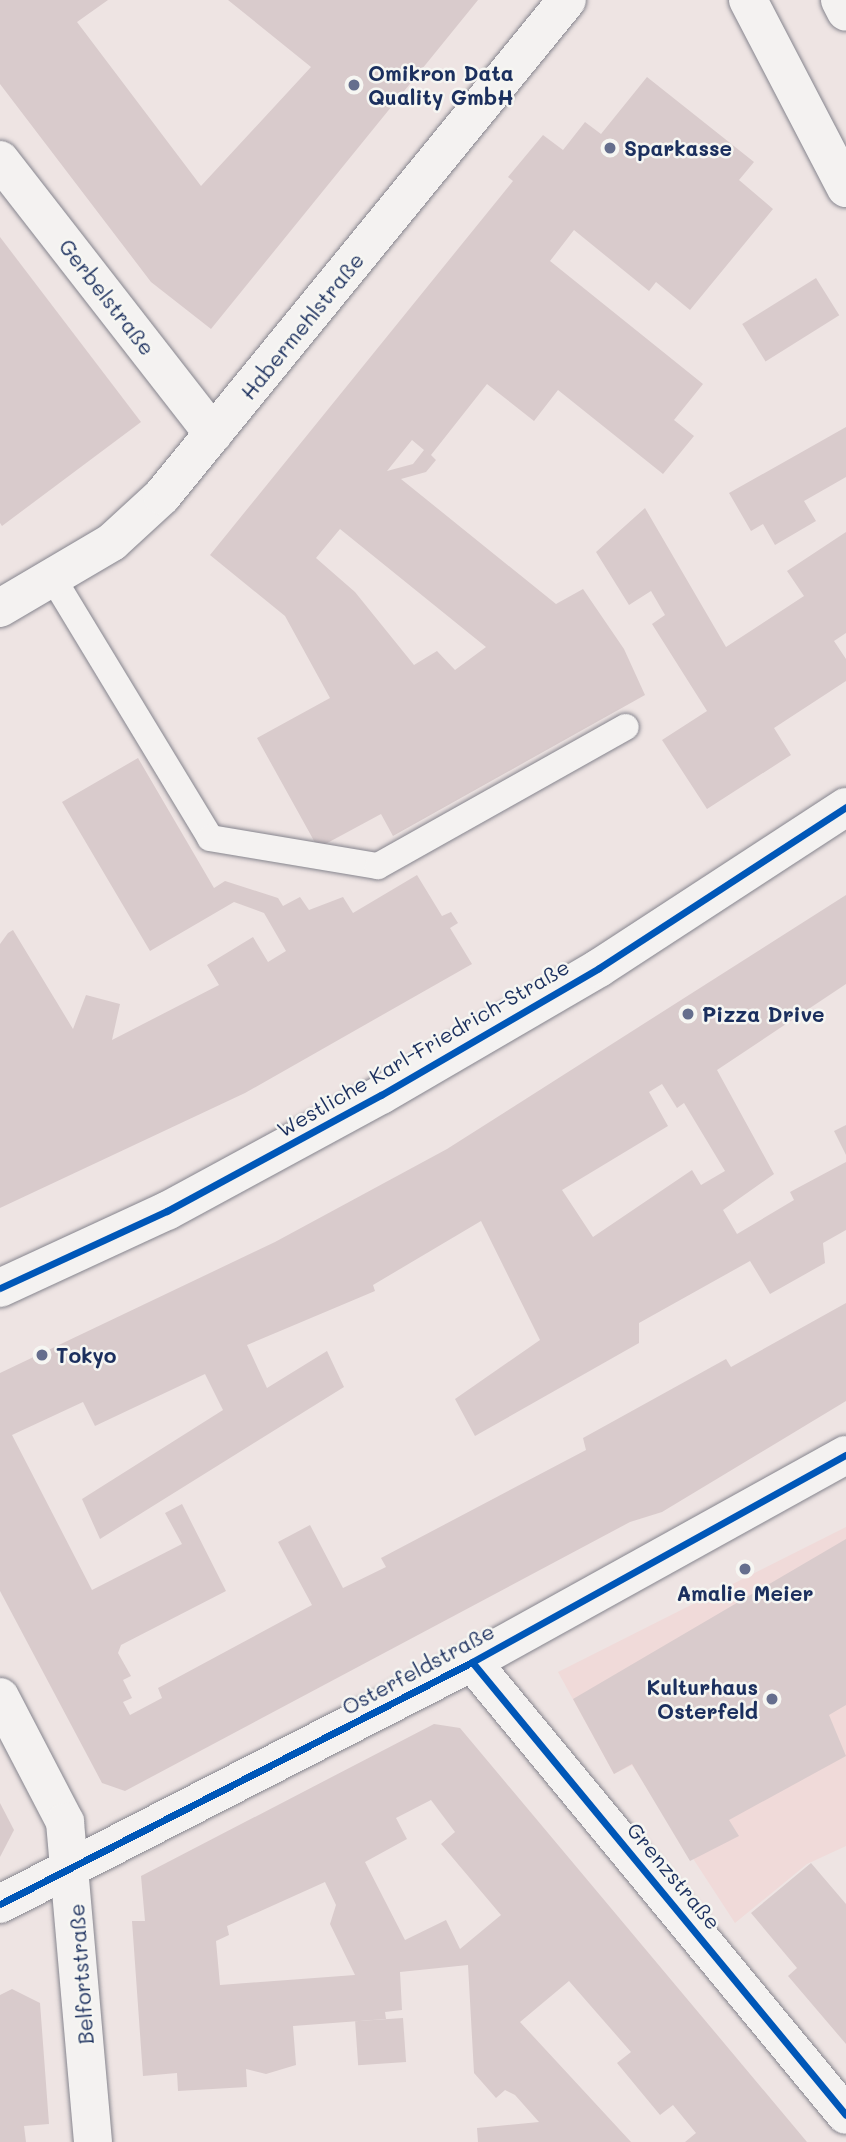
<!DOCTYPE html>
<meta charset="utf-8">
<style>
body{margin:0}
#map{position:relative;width:846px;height:2142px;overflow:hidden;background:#eee4e3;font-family:Mali,sans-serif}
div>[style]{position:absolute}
.built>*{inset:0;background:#f0dad9}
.building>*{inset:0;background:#d9cbcc;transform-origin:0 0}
.roads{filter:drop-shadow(0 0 2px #86858e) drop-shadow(0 0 2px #86858e)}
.lane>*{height:26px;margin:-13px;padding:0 13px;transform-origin:13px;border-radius:13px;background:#f4f2f1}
.street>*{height:38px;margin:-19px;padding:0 19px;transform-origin:19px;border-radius:19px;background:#f4f2f1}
.secondary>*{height:38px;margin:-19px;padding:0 19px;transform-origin:19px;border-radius:19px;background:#f4f2f1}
.cycleway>*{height:7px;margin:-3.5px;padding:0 3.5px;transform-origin:3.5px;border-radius:3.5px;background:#0057b8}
.dots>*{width:19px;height:19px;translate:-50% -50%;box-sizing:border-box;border:4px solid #f6f6f2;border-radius:50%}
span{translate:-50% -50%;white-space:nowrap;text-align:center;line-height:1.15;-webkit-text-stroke:5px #f6f6f2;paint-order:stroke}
.poi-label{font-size:21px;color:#1b2f5e;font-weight:700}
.left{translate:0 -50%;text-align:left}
.right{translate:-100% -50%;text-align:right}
.street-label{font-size:21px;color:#1b2f5e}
</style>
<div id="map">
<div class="built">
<i style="clip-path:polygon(846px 1527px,846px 1846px,807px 1864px,735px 1923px,632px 1765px,614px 1774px,558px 1672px)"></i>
</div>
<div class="building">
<i style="clip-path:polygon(0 0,108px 0,77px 22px,201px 186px,311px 67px,228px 0,478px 0,211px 329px,151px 282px,0 84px)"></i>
<i style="clip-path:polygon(evenodd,647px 77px,754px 162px,739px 180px,773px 209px,690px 310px,656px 282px,649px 291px,574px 230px,550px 261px,703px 384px,674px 420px,694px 436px,663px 474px,558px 390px,534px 421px,487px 384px,431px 455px,436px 460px,426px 472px,401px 479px,556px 604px,583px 589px,624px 649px,645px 695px,393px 836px,381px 814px,318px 848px,257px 738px,330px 698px,285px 616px,210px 555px,513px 181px,508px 177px,543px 135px,563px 150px,585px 122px,601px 134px,647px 77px,412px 440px,424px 450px,413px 464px,387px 471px,412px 440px,647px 77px,340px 529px,486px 647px,455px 670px,437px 651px,414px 665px,355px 592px,316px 558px,340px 529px)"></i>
<i style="clip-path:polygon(0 237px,141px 422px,2px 526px,0 523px)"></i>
<i style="left:816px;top:278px;width:44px;height:87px;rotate:58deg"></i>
<i style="clip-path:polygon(846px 427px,846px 477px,804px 501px,816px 521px,775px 545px,763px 524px,751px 531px,729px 493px)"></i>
<i style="clip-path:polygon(645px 508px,726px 647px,804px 596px,787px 571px,846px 532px,846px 633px,834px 641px,846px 659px,846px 681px,774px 728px,791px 755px,707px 809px,662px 740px,707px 711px,652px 624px,665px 615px,651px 591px,629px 605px,596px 552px)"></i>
<i style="clip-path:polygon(138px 758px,214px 888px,225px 881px,278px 898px,283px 906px,300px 897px,309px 910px,343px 897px,353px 913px,417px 875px,442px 916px,451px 912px,458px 923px,450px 928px,472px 964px,245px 1093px,0 1208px,0 944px,8px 933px,13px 930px,73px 1029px,86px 995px,120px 1004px,112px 1040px,219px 985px,207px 965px,253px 937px,268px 962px,286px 951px,264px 913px,234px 902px,150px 951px,62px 802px)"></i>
<i style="clip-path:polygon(evenodd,846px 895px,846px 984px,717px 1070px,774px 1174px,723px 1210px,737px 1234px,794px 1200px,790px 1192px,846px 1162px,846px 1230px,823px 1243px,825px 1263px,770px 1294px,750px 1261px,639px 1323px,639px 1343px,475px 1436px,455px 1399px,540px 1340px,481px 1221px,373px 1285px,375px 1291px,247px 1345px,267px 1388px,327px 1351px,344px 1387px,100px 1539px,82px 1499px,223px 1410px,205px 1374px,95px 1426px,83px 1402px,12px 1435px,92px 1590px,182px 1544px,165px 1513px,182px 1504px,226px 1591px,121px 1645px,118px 1653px,131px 1676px,123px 1680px,132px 1698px,123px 1702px,130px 1715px,162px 1698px,158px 1688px,312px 1605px,278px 1542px,310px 1525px,343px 1588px,386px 1567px,381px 1558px,586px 1450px,583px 1438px,726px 1359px,731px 1367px,846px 1303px,846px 1401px,662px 1512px,630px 1522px,125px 1791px,102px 1783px,0 1591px,0 1373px,275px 1242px,447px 1149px,846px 895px,662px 1084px,677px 1108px,684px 1103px,725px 1171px,701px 1185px,692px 1170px,593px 1237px,562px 1190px,668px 1126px,649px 1092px,662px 1084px)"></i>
<i style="clip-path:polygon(846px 1125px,846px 1155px,834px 1131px)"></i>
<i style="clip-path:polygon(846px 1539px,846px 1705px,829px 1715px,846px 1756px,729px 1820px,739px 1836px,690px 1861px,632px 1764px,614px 1774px,573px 1699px)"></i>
<i style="clip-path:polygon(evenodd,434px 1724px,460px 1728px,807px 2142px,685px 2142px,696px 2133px,673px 2105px,660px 2115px,617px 2063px,631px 2052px,569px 1981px,520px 2022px,631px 2142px,478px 2142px,477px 2128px,539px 2122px,515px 2095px,505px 2090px,496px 2098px,474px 2073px,468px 1965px,400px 1972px,402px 2010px,385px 2012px,386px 2019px,293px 2026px,296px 2065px,266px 2074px,246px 2069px,247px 2087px,178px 2091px,177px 2073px,143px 2076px,132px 1921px,145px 1921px,141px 1876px,434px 1724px,431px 1800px,455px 1832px,441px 1844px,501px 1915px,460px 1949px,446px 1920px,405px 1940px,365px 1862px,407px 1839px,396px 1818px,431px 1800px,434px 1724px,325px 1882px,336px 1905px,330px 1924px,355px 1975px,220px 1985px,216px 1941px,229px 1935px,227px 1926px,325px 1882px)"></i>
<i style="clip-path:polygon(0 1803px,14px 1830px,0 1857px)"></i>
<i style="clip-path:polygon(811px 1863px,846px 1904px,846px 2044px,788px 1976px,797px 1968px,751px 1913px)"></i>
<i style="clip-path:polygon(12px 1989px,40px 2003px,49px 2124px,24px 2126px,26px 2142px,0 2142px,0 1995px)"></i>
<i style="left:403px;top:2018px;width:44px;height:48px;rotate:86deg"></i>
</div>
<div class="roads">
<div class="lane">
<i style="left:54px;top:580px;width:301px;rotate:58.8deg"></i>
<i style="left:210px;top:838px;width:170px;rotate:9.5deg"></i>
<i style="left:378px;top:866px;width:284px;rotate:-29.3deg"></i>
</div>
<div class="street">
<i style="left:0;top:160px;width:347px;rotate:52.1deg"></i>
<i style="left:472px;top:1662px;width:587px;rotate:50.46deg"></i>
<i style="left:0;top:1697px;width:141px;rotate:62.5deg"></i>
<i style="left:65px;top:1822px;width:321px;rotate:85deg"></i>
<i style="left:0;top:1904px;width:530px;rotate:-27.14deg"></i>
<i style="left:472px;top:1662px;width:427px;rotate:-29deg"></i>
</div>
<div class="secondary">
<i style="left:748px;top:0;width:212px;rotate:62.5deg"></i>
<i style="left:840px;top:0;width:13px;rotate:63deg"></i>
<i style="left:0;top:608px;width:130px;rotate:-30.5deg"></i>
<i style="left:112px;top:542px;width:68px;rotate:-42.6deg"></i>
<i style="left:162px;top:496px;width:640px;rotate:-50.77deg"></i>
<i style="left:0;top:1288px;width:184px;rotate:-24.8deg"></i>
<i style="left:167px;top:1211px;width:243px;rotate:-28.5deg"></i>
<i style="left:381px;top:1095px;width:252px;rotate:-30.2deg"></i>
<i style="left:599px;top:968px;width:295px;rotate:-33.1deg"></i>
</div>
</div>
<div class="cycleway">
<i style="left:0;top:1288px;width:184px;rotate:-24.8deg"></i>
<i style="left:167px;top:1211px;width:243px;rotate:-28.5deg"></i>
<i style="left:381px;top:1095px;width:252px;rotate:-30.2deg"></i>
<i style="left:599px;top:968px;width:295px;rotate:-33.1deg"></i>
<i style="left:472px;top:1662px;width:587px;rotate:50.46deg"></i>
<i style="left:0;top:1904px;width:530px;rotate:-27.14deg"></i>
<i style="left:472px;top:1662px;width:427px;rotate:-29deg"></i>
</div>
<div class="dots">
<i style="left:354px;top:85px;background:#656e8d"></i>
<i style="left:610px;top:148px;background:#656e8d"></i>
<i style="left:688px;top:1014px;background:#656e8d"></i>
<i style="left:42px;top:1355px;background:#656e8d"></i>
<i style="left:745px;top:1569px;background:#656e8d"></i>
<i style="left:772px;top:1699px;background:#656e8d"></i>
</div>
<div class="poi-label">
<span class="left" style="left:368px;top:85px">Omikron Data<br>Quality GmbH</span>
<span class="left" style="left:624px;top:148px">Sparkasse</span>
<span class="left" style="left:702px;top:1014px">Pizza Drive</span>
<span class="left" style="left:56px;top:1355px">Tokyo</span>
<span style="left:745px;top:1593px">Amalie Meier</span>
<span class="right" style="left:758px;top:1699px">Kulturhaus<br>Osterfeld</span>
</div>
<div class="street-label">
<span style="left:107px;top:297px;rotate:52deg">Gerbelstraße</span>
<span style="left:302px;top:326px;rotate:-51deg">Habermehlstraße</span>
<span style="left:423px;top:1048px;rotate:-30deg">Westliche Karl-Friedrich-Straße</span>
<span style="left:418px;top:1669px;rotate:-28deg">Osterfeldstraße</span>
<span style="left:674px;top:1876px;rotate:50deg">Grenzstraße</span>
<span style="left:81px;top:1974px;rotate:-94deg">Belfortstraße</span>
</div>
</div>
